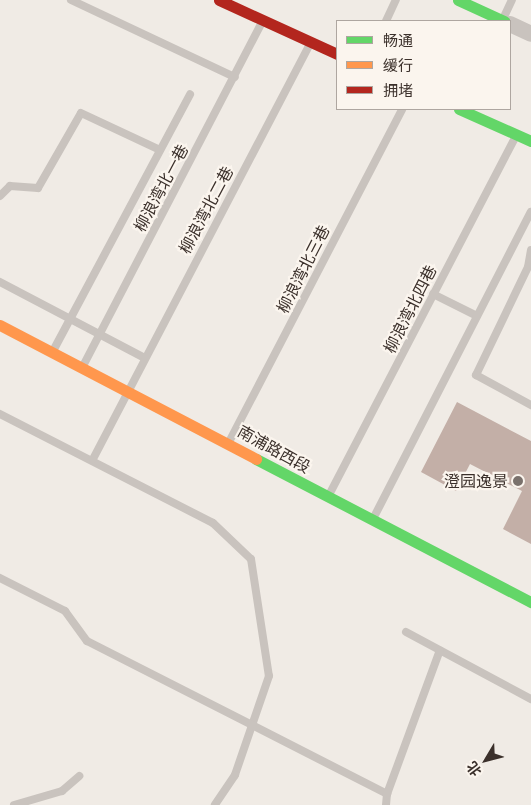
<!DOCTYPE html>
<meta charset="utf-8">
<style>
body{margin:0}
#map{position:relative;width:531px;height:805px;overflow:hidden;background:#f0ebe5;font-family:Lato,"Noto Sans SC",sans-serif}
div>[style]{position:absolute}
.building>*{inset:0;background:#c3afa7}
.lane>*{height:8px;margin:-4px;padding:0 4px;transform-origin:4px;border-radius:4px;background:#c9c3be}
.street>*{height:16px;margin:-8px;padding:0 8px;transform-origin:8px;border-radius:8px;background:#c9c3be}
.fast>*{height:11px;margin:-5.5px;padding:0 5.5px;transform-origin:5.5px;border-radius:5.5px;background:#63d668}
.slow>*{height:11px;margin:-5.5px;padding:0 5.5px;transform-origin:5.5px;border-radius:5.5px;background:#ff974d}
.jam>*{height:11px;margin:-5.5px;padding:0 5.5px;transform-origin:5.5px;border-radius:5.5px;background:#b3261e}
.dots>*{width:14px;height:14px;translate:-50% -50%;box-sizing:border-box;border:2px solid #fbf5ee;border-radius:50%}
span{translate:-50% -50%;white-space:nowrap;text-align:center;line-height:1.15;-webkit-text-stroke:4.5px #fbf5ee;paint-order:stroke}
.street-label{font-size:16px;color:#3b302b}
.poi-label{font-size:16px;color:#3b302b}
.right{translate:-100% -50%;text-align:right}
.legend{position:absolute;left:336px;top:20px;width:175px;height:90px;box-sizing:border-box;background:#fbf5ee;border:1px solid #aea6a0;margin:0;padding:6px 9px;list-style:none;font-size:15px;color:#3b302b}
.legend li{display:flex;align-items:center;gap:10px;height:25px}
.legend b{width:25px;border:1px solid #aea6a0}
.north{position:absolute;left:461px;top:735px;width:50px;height:50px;-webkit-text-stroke:4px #fbf5ee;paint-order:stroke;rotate:233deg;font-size:14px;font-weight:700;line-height:20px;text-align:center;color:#3b302b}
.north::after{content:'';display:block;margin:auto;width:18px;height:22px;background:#3b302b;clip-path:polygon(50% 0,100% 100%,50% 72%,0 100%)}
</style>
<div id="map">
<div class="building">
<i style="clip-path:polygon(457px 402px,531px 441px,531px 544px,503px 529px,522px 491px,470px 464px,456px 491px,421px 472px)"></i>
</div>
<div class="lane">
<i style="left:71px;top:0;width:181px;rotate:25.2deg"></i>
<i style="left:503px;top:19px;width:21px;rotate:-65deg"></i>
<i style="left:386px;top:21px;width:23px;rotate:-65deg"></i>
<i style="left:0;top:196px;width:14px;rotate:-45deg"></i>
<i style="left:10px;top:186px;width:28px;rotate:4deg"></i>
<i style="left:38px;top:188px;width:86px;rotate:-60.2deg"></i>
<i style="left:81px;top:113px;width:87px;rotate:25.1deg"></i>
<i style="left:531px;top:250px;width:17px;rotate:100deg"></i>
<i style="left:528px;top:267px;width:120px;rotate:115.7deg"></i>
<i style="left:476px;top:375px;width:63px;rotate:28.6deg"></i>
<i style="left:0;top:282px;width:161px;rotate:27.7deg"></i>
<i style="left:433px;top:294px;width:49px;rotate:26.6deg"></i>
<i style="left:53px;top:351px;width:291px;rotate:-61.9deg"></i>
<i style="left:83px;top:366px;width:388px;rotate:-62.5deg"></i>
<i style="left:0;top:414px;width:239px;rotate:27.1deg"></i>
<i style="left:213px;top:523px;width:52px;rotate:43.5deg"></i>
<i style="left:251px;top:559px;width:118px;rotate:81.3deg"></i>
<i style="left:269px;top:676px;width:105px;rotate:109deg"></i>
<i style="left:235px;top:775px;width:36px;rotate:124deg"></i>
<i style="left:229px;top:442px;width:375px;rotate:-62.5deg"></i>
<i style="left:93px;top:459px;width:468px;rotate:-62.4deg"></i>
<i style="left:329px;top:495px;width:403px;rotate:-62.5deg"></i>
<i style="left:374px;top:517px;width:343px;rotate:-62.8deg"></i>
<i style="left:0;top:578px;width:73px;rotate:26.9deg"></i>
<i style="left:65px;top:611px;width:37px;rotate:54deg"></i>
<i style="left:87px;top:641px;width:337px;rotate:27deg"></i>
<i style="left:406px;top:632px;width:142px;rotate:28.2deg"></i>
<i style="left:14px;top:805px;width:50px;rotate:-16.3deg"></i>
<i style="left:62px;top:791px;width:23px;rotate:-41deg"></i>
<i style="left:386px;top:805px;width:11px;rotate:-85deg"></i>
<i style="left:387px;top:794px;width:153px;rotate:-69.8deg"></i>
</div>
<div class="street">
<i style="left:510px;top:24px;width:23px;rotate:25deg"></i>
</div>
<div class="fast">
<i style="left:458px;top:0;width:51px;rotate:24.5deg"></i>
<i style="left:459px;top:109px;width:79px;rotate:24deg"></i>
<i style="left:256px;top:459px;width:310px;rotate:27.5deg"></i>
</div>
<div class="slow">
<i style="left:0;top:325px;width:289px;rotate:27.6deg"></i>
</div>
<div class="jam">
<i style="left:219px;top:0;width:130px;rotate:24.6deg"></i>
</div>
<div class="dots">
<i style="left:518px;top:481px;background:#7a716c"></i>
</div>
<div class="street-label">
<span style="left:161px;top:188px;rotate:-62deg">柳浪湾北一巷</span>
<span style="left:206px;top:210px;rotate:-62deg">柳浪湾北二巷</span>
<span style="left:303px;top:269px;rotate:-63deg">柳浪湾北三巷</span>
<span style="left:410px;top:309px;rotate:-63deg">柳浪湾北四巷</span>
<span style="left:274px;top:449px;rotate:29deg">南浦路西段</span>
</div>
<div class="poi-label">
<span class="right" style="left:508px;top:481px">澄园逸景</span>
</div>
<ul class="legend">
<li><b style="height:6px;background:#63d668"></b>畅通</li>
<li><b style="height:6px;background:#ff974d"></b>缓行</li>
<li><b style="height:6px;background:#b3261e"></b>拥堵</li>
</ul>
<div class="north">北</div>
</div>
